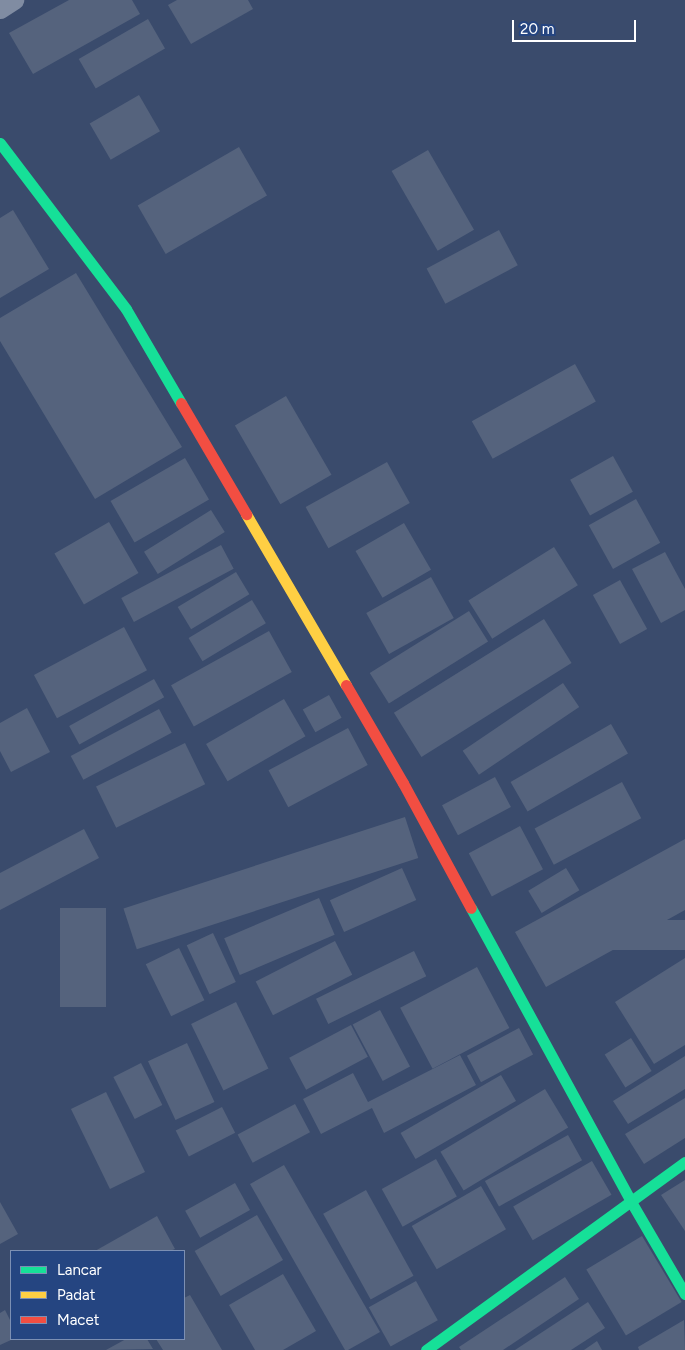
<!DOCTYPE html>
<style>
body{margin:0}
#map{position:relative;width:685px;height:1350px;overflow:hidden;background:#3a4b6c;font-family:Figtree,sans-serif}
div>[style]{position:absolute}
.building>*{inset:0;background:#55637d;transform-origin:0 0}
.lane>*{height:19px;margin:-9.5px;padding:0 9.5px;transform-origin:9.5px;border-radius:9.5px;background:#808ca2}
.fast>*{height:11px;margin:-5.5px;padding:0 5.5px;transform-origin:5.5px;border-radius:5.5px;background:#16e098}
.slow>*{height:11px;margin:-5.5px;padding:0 5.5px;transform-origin:5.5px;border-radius:5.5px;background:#ffcf43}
.jam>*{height:11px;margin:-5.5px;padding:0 5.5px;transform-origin:5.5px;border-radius:5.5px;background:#f24e42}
span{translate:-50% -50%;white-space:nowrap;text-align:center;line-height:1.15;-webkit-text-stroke:4px #254581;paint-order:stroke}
.legend{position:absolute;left:10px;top:1250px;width:175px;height:90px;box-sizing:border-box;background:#254581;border:1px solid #7c8fb3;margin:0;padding:6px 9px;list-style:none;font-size:15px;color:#fff}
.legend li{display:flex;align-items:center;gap:10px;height:25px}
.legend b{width:25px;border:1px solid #7c8fb3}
.scale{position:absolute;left:512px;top:20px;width:124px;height:22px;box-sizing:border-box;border:2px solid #fff;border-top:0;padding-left:6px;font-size:15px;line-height:18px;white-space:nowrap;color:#fff;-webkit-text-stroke:4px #254581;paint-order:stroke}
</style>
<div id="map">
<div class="building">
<i style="clip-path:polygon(69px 0,132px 0,140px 14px,33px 74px,9px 33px)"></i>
<i style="clip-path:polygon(177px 0,248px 0,253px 9px,191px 44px,168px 5px)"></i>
<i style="left:148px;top:19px;width:34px;height:80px;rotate:60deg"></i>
<i style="left:139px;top:95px;width:42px;height:57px;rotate:60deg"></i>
<i style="left:239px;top:147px;width:56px;height:117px;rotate:60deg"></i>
<i style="left:428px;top:150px;width:92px;height:42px;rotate:60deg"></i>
<i style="clip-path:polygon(13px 210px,49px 269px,0 298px,0 218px)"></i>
<i style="left:499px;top:230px;width:40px;height:82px;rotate:62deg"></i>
<i style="clip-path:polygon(76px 273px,182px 447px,95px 499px,0 341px,0 318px)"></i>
<i style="left:575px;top:364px;width:43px;height:118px;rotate:61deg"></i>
<i style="left:286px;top:396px;width:91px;height:59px;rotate:60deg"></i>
<i style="left:613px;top:456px;width:41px;height:49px;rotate:61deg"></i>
<i style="left:185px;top:458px;width:48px;height:86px;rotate:60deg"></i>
<i style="left:387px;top:462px;width:47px;height:93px;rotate:61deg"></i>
<i style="left:636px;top:499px;width:50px;height:54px;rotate:61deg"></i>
<i style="left:211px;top:510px;width:26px;height:79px;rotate:58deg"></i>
<i style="left:109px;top:522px;width:59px;height:63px;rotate:60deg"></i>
<i style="left:404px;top:523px;width:54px;height:56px;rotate:60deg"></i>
<i style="left:221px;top:545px;width:27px;height:113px;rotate:62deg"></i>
<i style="left:554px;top:547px;width:45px;height:101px;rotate:58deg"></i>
<i style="clip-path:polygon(665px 552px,685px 589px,685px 610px,661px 623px,632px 569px)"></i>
<i style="left:236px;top:572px;width:26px;height:68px;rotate:59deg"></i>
<i style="left:431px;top:577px;width:47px;height:74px;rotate:61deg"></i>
<i style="left:620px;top:580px;width:56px;height:31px;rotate:61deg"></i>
<i style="left:252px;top:600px;width:27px;height:74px;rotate:59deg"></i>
<i style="left:469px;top:611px;width:36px;height:117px;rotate:58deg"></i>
<i style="left:544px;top:619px;width:52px;height:177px;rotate:58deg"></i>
<i style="left:124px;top:627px;width:49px;height:102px;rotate:62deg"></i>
<i style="left:269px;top:631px;width:47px;height:112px;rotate:61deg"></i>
<i style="left:154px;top:679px;width:21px;height:97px;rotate:61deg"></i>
<i style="left:563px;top:683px;width:29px;height:121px;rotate:56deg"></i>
<i style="left:329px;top:695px;width:26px;height:30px;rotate:61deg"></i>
<i style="left:284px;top:699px;width:43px;height:90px;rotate:60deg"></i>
<i style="clip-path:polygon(27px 708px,50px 752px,11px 772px,0 751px,0 723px)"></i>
<i style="left:159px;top:709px;width:27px;height:100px;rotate:62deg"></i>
<i style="left:611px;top:724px;width:34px;height:116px;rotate:60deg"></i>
<i style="left:348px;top:728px;width:42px;height:90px;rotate:62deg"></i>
<i style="left:185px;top:743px;width:46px;height:99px;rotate:64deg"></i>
<i style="left:495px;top:777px;width:34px;height:60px;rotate:62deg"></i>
<i style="left:622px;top:782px;width:41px;height:99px;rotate:62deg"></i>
<i style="left:405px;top:817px;width:43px;height:296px;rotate:72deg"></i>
<i style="left:520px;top:826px;width:49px;height:58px;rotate:62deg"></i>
<i style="clip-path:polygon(84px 829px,99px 858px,0 910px,0 873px)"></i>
<i style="clip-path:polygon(685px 839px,685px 910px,546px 987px,515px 932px)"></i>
<i style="left:402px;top:868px;width:35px;height:79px;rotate:66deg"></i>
<i style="left:566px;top:868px;width:26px;height:44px;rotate:59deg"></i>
<i style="left:319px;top:898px;width:40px;height:103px;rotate:67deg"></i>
<i style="left:60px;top:908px;width:46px;height:99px"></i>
<i style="left:685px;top:920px;width:30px;height:148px;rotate:90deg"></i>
<i style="left:213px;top:933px;width:54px;height:29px;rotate:65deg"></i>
<i style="left:335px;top:941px;width:38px;height:89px;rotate:63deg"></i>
<i style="left:179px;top:948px;width:58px;height:37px;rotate:64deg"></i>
<i style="left:414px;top:951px;width:28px;height:109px;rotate:64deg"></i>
<i style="clip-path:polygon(685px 958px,685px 1045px,654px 1064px,615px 1002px)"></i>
<i style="left:477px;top:967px;width:69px;height:87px;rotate:62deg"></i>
<i style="left:236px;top:1002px;width:74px;height:50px;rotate:64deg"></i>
<i style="left:380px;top:1010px;width:64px;height:31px;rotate:62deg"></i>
<i style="left:351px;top:1025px;width:36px;height:70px;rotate:62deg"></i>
<i style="left:519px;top:1028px;width:30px;height:59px;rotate:62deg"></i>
<i style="left:631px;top:1038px;width:39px;height:31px;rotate:58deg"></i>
<i style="left:187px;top:1043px;width:65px;height:43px;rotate:65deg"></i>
<i style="clip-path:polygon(460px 1055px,476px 1085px,384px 1133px,372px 1108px,321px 1134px,303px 1099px,353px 1073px,368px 1102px)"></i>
<i style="clip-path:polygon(685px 1056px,685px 1089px,628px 1124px,613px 1101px)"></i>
<i style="left:141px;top:1063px;width:47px;height:31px;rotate:63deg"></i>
<i style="left:501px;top:1075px;width:30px;height:116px;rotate:60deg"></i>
<i style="left:545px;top:1089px;width:45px;height:122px;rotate:59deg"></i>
<i style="left:106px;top:1092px;width:89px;height:39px;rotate:64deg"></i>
<i style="clip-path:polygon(685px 1098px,685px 1138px,644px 1164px,625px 1134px)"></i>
<i style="left:295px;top:1104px;width:32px;height:65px;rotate:62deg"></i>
<i style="left:222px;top:1107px;width:29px;height:52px;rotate:63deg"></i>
<i style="left:568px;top:1135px;width:29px;height:95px;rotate:61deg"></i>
<i style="left:436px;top:1159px;width:43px;height:62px;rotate:61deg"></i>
<i style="left:592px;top:1161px;width:39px;height:91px;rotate:60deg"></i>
<i style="clip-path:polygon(284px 1165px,380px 1332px,348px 1350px,345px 1350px,250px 1184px)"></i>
<i style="clip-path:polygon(685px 1180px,685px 1231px,661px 1195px)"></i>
<i style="left:235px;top:1183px;width:31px;height:57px;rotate:61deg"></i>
<i style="left:481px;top:1186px;width:50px;height:80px;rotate:60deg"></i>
<i style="left:366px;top:1190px;width:98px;height:49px;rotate:61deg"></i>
<i style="clip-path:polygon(0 1202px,18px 1234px,0 1244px)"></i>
<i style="left:257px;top:1215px;width:52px;height:72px;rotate:60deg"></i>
<i style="clip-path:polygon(157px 1216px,175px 1249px,170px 1251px,95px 1251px)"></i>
<i style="left:642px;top:1236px;width:77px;height:65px;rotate:59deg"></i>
<i style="clip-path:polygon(283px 1274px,316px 1331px,283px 1350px,255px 1350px,229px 1305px)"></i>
<i style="clip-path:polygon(565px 1277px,579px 1299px,503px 1350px,461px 1350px,459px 1347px)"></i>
<i style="left:416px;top:1281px;width:45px;height:54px;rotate:61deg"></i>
<i style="clip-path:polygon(190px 1295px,222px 1350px,163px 1350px,156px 1339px,184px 1339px,184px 1298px)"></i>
<i style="clip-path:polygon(588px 1302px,605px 1328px,571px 1350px,515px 1350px)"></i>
<i style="clip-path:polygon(5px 1310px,11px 1322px,11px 1340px,0 1345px,0 1313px)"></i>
<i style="clip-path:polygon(684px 1320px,685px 1350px,639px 1350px,638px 1347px)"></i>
<i style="clip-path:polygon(126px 1339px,147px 1339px,153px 1349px,106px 1350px)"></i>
<i style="clip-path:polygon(597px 1341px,602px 1350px,584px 1350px)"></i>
</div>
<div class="lane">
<i style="left:0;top:9px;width:17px;rotate:-33deg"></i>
</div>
<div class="fast">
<i style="left:0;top:143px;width:208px;rotate:52.8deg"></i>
<i style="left:126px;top:309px;width:109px;rotate:59.7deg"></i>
<i style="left:471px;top:908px;width:332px;rotate:61.4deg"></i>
<i style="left:630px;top:1200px;width:109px;rotate:59.7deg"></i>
<i style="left:426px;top:1350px;width:320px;rotate:-36deg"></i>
</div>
<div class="slow">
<i style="left:246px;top:514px;width:198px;rotate:59.7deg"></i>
</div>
<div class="jam">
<i style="left:181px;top:403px;width:129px;rotate:59.6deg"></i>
<i style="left:346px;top:685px;width:113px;rotate:59.8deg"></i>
<i style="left:403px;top:783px;width:142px;rotate:61.5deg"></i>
</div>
<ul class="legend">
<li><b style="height:6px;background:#16e098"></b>Lancar</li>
<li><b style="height:6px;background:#ffcf43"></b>Padat</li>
<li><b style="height:6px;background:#f24e42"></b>Macet</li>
</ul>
<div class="scale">20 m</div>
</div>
